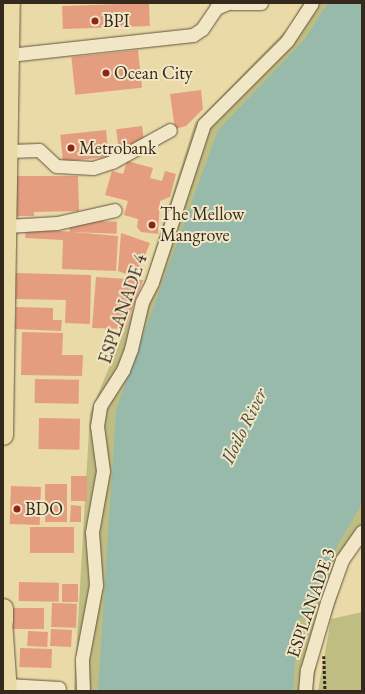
<!DOCTYPE html>
<style>
body{margin:0}
#map{position:relative;width:365px;height:694px;overflow:hidden;background:#eadaa7;font-family:"EB Garamond",serif}
div>[style]{position:absolute}
.green>*{inset:0;background:#bfbd82}
.water>*{inset:0;background:#98baab}
.building>*{inset:0;background:#e49d7f;transform-origin:0 0}
.path>*{height:2.5px;margin-top:-1.25px;transform-origin:0;background:repeating-linear-gradient(90deg,#35281c 0 3px,transparent 0 5px)}
.roads{filter:drop-shadow(0 0 1px #62543f) drop-shadow(0 0 1px #62543f)}
.minor>*{height:13px;margin:-6.5px;padding:0 6.5px;transform-origin:6.5px;border-radius:6.5px;background:#f1e7c6}
.major>*{height:17px;margin:-8.5px;padding:0 8.5px;transform-origin:8.5px;border-radius:8.5px;background:#eadaa7}
.highway>*{height:19px;margin:-9.5px;padding:0 9.5px;transform-origin:9.5px;border-radius:9.5px;background:#eadaa7}
.dots>*{width:11px;height:11px;translate:-50% -50%;box-sizing:border-box;border:2px solid #f1e7c6;border-radius:50%}
span{translate:-50% -50%;white-space:nowrap;text-align:center;line-height:1.15;-webkit-text-stroke:4px #f1e7c6;paint-order:stroke}
.poi-label{font-size:18px;color:#35281c}
.left{translate:0 -50%;text-align:left}
.street-label{font-size:18px;color:#35281c}
.water-label{font-size:19px;color:#4e4c40;font-style:italic}
.frame{position:absolute;inset:0;border:4px solid #35281c;pointer-events:none}
</style>
<div id="map">
<div class="green">
<i style="clip-path:polygon(303px 3px,336px 3px,101px 691px,74px 691px,90px 413px,146px 279px,195px 123px,290px 26px)"></i>
<i style="clip-path:polygon(362px 478px,362px 541px,350px 557px,336px 601px,317px 659px,313px 691px,277px 691px,293px 652px,303px 651px,295px 638px,298px 621px,314px 606px)"></i>
<i style="clip-path:polygon(362px 612px,362px 691px,318px 691px,331px 619px)"></i>
</div>
<div class="water">
<i style="clip-path:polygon(328px 3px,362px 3px,362px 503px,338px 545px,315px 606px,298px 621px,293px 691px,98px 691px,116px 410px,218px 130px,304px 40px)"></i>
</div>
<div class="building">
<i style="left:149px;top:3px;width:23px;height:87px;rotate:88deg"></i>
<i style="left:138px;top:50px;width:38px;height:67px;rotate:84deg"></i>
<i style="clip-path:polygon(201px 90px,203px 109px,186px 126px,175px 129px,170px 94px)"></i>
<i style="left:142px;top:126px;width:17px;height:26px;rotate:83deg"></i>
<i style="left:106px;top:130px;width:27px;height:46px;rotate:84deg"></i>
<i style="clip-path:polygon(127px 161px,153px 168px,150px 178px,162px 181px,165px 171px,176px 174px,170px 197px,160px 201px,158px 234px,141px 232px,137px 227px,138px 219px,124px 215px,128px 201px,105px 195px,112px 171px,123px 174px)"></i>
<i style="clip-path:polygon(16px 176px,78px 176px,79px 211px,34px 212px,34px 216px,16px 216px)"></i>
<i style="left:70px;top:220px;width:47px;height:12px;rotate:2deg"></i>
<i style="clip-path:polygon(26px 228px,118px 236px,116px 271px,62px 269px,63px 240px,25px 238px)"></i>
<i style="clip-path:polygon(121px 233px,150px 243px,136px 278px,118px 271px)"></i>
<i style="clip-path:polygon(15px 273px,91px 275px,90px 324px,65px 323px,66px 300px,14px 299px)"></i>
<i style="clip-path:polygon(96px 277px,143px 280px,125px 329px,92px 328px)"></i>
<i style="clip-path:polygon(16px 307px,53px 308px,53px 320px,62px 320px,61px 331px,15px 329px)"></i>
<i style="clip-path:polygon(22px 332px,63px 333px,62px 355px,83px 355px,82px 376px,21px 375px)"></i>
<i style="left:35px;top:379px;width:44px;height:24px;rotate:1deg"></i>
<i style="left:39px;top:418px;width:41px;height:31px;rotate:1deg"></i>
<i style="left:71px;top:476px;width:16px;height:25px"></i>
<i style="left:45px;top:484px;width:22px;height:38px"></i>
<i style="left:11px;top:486px;width:30px;height:38px;rotate:2deg"></i>
<i style="clip-path:polygon(71px 505px,81px 506px,81px 522px,70px 522px)"></i>
<i style="left:30px;top:527px;width:44px;height:26px"></i>
<i style="left:19px;top:582px;width:40px;height:19px;rotate:1deg"></i>
<i style="left:62px;top:584px;width:16px;height:18px"></i>
<i style="left:52px;top:603px;width:25px;height:24px;rotate:2deg"></i>
<i style="left:8px;top:608px;width:36px;height:21px"></i>
<i style="left:51px;top:629px;width:21px;height:17px;rotate:3deg"></i>
<i style="left:28px;top:631px;width:20px;height:15px;rotate:3deg"></i>
<i style="left:20px;top:648px;width:32px;height:19px;rotate:2deg"></i>
</div>
<div class="path">
<i style="left:324px;top:656px;width:35px;rotate:88deg"></i>
</div>
<div class="roads">
<div class="minor">
<i style="left:232px;top:3px;width:29px"></i>
<i style="left:9px;top:55px;width:185px;rotate:-6.2deg"></i>
<i style="left:193px;top:35px;width:11px;rotate:-34deg"></i>
<i style="left:202px;top:29px;width:25px;rotate:-56deg"></i>
<i style="left:216px;top:8px;width:13px;rotate:-23deg"></i>
<i style="left:8px;top:151px;width:31px;rotate:-2deg"></i>
<i style="left:39px;top:150px;width:23px;rotate:43deg"></i>
<i style="left:56px;top:166px;width:37px;rotate:3deg"></i>
<i style="left:93px;top:168px;width:20px;rotate:-18deg"></i>
<i style="left:112px;top:162px;width:66px;rotate:-28.9deg"></i>
<i style="left:7px;top:226px;width:50px;rotate:-3.4deg"></i>
<i style="left:57px;top:223px;width:59px;rotate:-12.6deg"></i>
<i style="left:7px;top:685px;width:52px;rotate:3.3deg"></i>
<i style="left:83px;top:691px;width:32px;rotate:-92deg"></i>
<i style="left:82px;top:659px;width:75px;rotate:-79.3deg"></i>
<i style="left:96px;top:585px;width:53px;rotate:-94.3deg"></i>
<i style="left:92px;top:532px;width:62px;rotate:-79.8deg"></i>
<i style="left:103px;top:471px;width:45px;rotate:-97.6deg"></i>
<i style="left:97px;top:426px;width:20px;rotate:-81deg"></i>
<i style="left:100px;top:406px;width:43px;rotate:-57.4deg"></i>
<i style="left:123px;top:370px;width:22px;rotate:-69deg"></i>
<i style="left:131px;top:349px;width:48px;rotate:-76.8deg"></i>
<i style="left:142px;top:302px;width:22px;rotate:-63deg"></i>
<i style="left:152px;top:282px;width:166px;rotate:-71.8deg"></i>
<i style="left:204px;top:124px;width:117px;rotate:-45deg"></i>
<i style="left:287px;top:41px;width:45px;rotate:-56.7deg"></i>
<i style="left:305px;top:691px;width:21px;rotate:-85deg"></i>
<i style="left:307px;top:670px;width:71px;rotate:-73.6deg"></i>
<i style="left:327px;top:602px;width:45px;rotate:-70.3deg"></i>
<i style="left:342px;top:560px;width:35px;rotate:-55deg"></i>
</div>
<div class="major">
<i style="left:3px;top:620px;width:71px;rotate:86deg"></i>
</div>
<div class="highway">
<i style="left:3px;top:435px;width:432px;rotate:-89.1deg"></i>
<i style="left:3px;top:608px;width:13px;rotate:90deg"></i>
</div>
</div>
<div class="dots">
<i style="left:95px;top:21px;background:#8f2418"></i>
<i style="left:106px;top:73px;background:#8f2418"></i>
<i style="left:71px;top:148px;background:#8f2418"></i>
<i style="left:152px;top:225px;background:#8f2418"></i>
<i style="left:17px;top:509px;background:#8f2418"></i>
</div>
<div class="poi-label">
<span class="left" style="left:103px;top:21px">BPI</span>
<span class="left" style="left:114px;top:73px">Ocean City</span>
<span class="left" style="left:79px;top:148px">Metrobank</span>
<span class="left" style="left:160px;top:225px">The Mellow<br>Mangrove</span>
<span class="left" style="left:25px;top:509px">BDO</span>
</div>
<div class="street-label">
<span style="left:123px;top:309px;rotate:-71deg">ESPLANADE 4</span>
<span style="left:311px;top:603px;rotate:-71deg">ESPLANADE 3</span>
</div>
<div class="water-label">
<span style="left:244px;top:426px;rotate:-64deg">Iloilo River</span>
</div>
<div class="frame"></div>
</div>
